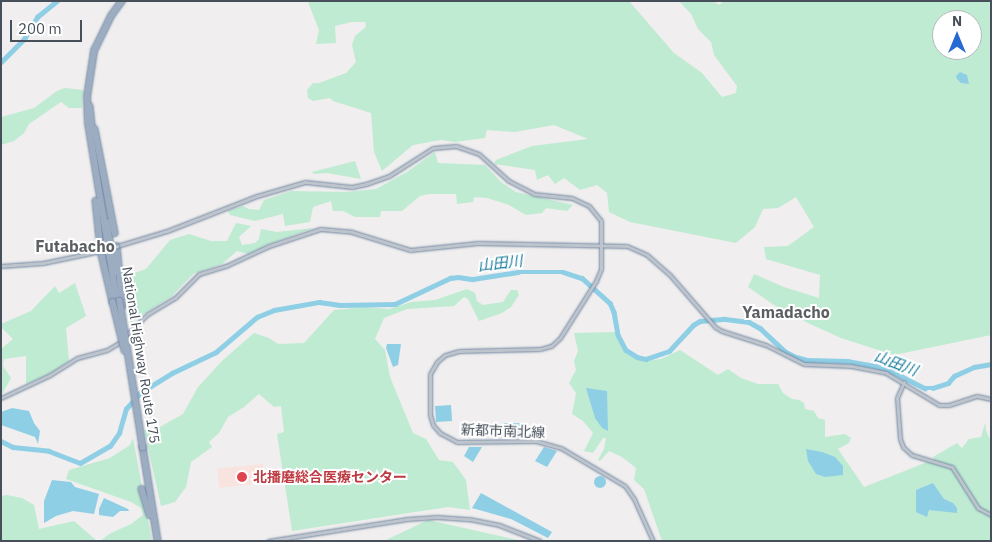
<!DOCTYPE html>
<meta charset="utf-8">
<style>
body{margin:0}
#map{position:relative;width:992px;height:542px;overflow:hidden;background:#f0eeee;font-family:"IBM Plex Sans","Noto Sans JP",sans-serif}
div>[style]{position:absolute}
.medical>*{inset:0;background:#f9e3df;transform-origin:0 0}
.green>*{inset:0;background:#bfebd2}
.water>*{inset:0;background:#8fcfe5;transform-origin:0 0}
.round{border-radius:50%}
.river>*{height:4.5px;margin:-2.25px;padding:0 2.25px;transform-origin:2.25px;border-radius:2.25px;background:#8fcfe5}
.roads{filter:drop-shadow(0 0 1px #7489a5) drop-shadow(0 0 1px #7489a5)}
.tertiary>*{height:3px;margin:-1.5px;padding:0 1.5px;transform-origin:1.5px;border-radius:1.5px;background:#bdc4cc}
.trunk>*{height:5.5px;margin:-2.75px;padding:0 2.75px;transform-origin:2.75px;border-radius:2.75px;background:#9cadc2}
.bridges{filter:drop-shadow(0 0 1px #7489a5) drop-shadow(0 0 1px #7489a5)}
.tertiary-bridge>*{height:3px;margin:-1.5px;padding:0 1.5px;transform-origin:1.5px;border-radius:1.5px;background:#bdc4cc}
.trunk-bridge>*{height:5.5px;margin:-2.75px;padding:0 2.75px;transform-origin:2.75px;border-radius:2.75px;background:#9cadc2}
.dots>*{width:14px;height:14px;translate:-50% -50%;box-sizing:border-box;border:2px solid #fff;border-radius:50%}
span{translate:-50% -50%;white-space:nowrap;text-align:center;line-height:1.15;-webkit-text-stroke:4px #fff;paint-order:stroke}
.street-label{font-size:14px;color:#47505a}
.health-label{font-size:14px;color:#be3a42;font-weight:700}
.left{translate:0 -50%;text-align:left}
.water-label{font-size:15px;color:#177b9d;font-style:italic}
.quarter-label{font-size:16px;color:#5b5e62;font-weight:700}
.frame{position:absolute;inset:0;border:2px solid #47505a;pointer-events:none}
.north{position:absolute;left:932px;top:10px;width:50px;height:50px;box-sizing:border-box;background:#fff;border:1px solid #b5b9bd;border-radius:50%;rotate:0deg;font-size:14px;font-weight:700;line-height:20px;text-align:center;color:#47505a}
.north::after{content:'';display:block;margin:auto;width:18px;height:22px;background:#2669d2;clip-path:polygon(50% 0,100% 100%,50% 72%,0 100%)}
.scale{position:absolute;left:10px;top:20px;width:72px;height:22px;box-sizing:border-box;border:2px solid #47505a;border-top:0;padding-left:6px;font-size:15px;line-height:18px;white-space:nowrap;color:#47505a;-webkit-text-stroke:4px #fff;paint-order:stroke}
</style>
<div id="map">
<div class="medical">
<i style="left:263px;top:464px;width:19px;height:46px;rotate:84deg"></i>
</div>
<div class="green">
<i style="clip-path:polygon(evenodd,310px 1px,629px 1px,674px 53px,702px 73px,722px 97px,736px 93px,737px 86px,714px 55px,711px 42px,698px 29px,691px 14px,679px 1px,713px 1px,719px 5px,724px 1px,991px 1px,991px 335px,894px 355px,841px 338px,810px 324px,774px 305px,748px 287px,754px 274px,784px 287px,819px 298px,820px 275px,766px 259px,764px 247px,788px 246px,814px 227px,796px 197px,778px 208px,763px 209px,755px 227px,736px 243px,630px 222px,609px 212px,607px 193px,597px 185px,580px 190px,564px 178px,555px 184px,548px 175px,537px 180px,535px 170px,494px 164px,496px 160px,532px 146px,588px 139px,554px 125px,515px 132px,487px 130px,485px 138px,455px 142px,441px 140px,413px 145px,382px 171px,374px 152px,371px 113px,333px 101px,330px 98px,313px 101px,308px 98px,307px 90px,313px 83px,319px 83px,346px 73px,356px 62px,352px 45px,355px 36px,366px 27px,365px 22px,352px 22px,335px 26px,336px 43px,316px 44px,319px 30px,308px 2px,310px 1px,942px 20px,972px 20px,972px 50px,942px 50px,942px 20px)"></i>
<i style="clip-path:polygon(65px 88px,83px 90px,82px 108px,69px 108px,61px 102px,29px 124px,24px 133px,14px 141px,1px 145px,1px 117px,34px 108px,57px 91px)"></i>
<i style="clip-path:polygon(435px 152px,438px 163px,485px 165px,501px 182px,516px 192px,573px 205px,567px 211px,546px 208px,542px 213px,526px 215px,509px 205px,487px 198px,474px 197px,473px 202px,457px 204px,456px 194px,429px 194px,420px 196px,402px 211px,381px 211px,380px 217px,355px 217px,343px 211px,333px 211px,331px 201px,313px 207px,310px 222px,285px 226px,283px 214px,255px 221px,230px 215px,228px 211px,243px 206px,249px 209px,259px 210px,264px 200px,291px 191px,347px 192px,376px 189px,407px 172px)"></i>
<i style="clip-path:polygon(355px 161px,361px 179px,327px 173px,314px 174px,312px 172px)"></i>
<i style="clip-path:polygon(236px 223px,251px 226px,239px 237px,242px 245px,255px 243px,259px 239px,261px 229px,277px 232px,314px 228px,269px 244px,248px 254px,237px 251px,222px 264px,193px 274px,172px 296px,130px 323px,124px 289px,126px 276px,146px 269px,170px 240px,189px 234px,211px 241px,227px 241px)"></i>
<i style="clip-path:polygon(75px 283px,86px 316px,66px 328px,69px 361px,47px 375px,26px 384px,26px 356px,4px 359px,3px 366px,11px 378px,1px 396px,1px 349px,13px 339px,1px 327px,1px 324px,31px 311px,55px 286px,59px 293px)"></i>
<i style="clip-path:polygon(467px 289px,475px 293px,477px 301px,483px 305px,503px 302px,511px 290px,517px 290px,519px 295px,511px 307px,502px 313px,479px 321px,468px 299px,464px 297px,454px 306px,407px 309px,384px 318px,375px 339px,385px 350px,390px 377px,413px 433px,426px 439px,439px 460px,453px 462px,466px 480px,470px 510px,448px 507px,292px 531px,277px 434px,284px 432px,281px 406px,274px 407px,259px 394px,244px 407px,228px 417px,219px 433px,209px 442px,212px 447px,191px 462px,186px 487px,175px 502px,161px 506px,144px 430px,158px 428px,183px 414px,198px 387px,223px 360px,254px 333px,269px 338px,278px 344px,304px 343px,334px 310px,363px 307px,389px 309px,411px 302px,435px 300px)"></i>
<i style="clip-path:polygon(615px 332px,631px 356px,645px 361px,661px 359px,680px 350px,718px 375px,728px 369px,741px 378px,758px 384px,778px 384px,783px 393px,792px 399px,799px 400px,804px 403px,805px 409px,814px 411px,818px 418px,825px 420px,825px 437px,845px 434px,851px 438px,849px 443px,838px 449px,864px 487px,935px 459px,933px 457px,957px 443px,962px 448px,969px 439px,981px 437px,985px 423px,986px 430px,989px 438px,991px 437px,991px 541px,662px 541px,644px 489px,634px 480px,636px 468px,622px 457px,609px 451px,600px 461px,598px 460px,604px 449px,606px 438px,603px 438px,593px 453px,584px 451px,593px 433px,583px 421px,572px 414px,576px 393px,569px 383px,576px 370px,574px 361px,578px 351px,574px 333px)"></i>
<i style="clip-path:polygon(133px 438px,152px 541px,100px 541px,111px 533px,131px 524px,143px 515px,141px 508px,131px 502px,66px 479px,69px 470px,110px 458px,130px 445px)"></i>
<i style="clip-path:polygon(7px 495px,22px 498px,34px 505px,39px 529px,74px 521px,97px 541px,1px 541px,1px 496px)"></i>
<i style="clip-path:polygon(428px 520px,482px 532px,522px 541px,384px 541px)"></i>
</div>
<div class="water">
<i style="clip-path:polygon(960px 72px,967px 75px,969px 84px,961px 83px,957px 79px,956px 76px)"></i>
<i style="clip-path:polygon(387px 344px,401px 344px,398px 365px,393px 367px,386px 348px)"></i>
<i style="clip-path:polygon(586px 388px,607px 391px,608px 431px,602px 428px,595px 418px)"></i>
<i style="left:451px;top:405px;width:16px;height:16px;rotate:86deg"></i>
<i style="clip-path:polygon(12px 408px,29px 411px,34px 423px,40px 431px,38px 444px,35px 437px,1px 425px,1px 412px)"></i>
<i style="clip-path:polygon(504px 423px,520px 423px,520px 438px,506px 439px)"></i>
<i style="clip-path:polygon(469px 447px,482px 447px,473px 462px,464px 456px)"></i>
<i style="clip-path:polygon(544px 447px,557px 451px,547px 467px,535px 461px)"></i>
<i style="clip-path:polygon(806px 449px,822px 452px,835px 457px,843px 466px,843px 475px,825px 477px,816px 474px,808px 461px)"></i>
<i class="round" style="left:594px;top:476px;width:12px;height:12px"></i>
<i style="clip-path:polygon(52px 480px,71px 482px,75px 487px,99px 494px,94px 514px,73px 511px,56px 516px,44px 523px,44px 501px)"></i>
<i style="clip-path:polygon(933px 483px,944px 499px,953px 503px,957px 508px,957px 513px,929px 510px,927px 517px,916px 512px,916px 490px)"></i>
<i style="clip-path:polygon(481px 493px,552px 532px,548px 538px,511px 519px,472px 508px)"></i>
<i style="clip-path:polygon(104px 498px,128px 509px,129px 511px,120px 511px,113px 517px,99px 515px,99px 509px)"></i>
</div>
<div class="river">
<i style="left:1px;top:62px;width:33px;rotate:-45deg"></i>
<i style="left:24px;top:39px;width:26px;rotate:-59deg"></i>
<i style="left:37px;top:17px;width:26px;rotate:-39deg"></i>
<i style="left:1px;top:441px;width:13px;rotate:27deg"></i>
<i style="left:13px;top:447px;width:36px;rotate:6deg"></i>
<i style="left:49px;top:451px;width:33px;rotate:21deg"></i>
<i style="left:80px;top:463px;width:34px;rotate:-30deg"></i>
<i style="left:110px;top:446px;width:16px;rotate:-55deg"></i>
<i style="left:119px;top:433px;width:25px;rotate:-74deg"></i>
<i style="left:126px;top:409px;width:21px;rotate:-49deg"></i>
<i style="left:140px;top:393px;width:38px;rotate:-32deg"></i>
<i style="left:172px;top:373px;width:49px;rotate:-25.5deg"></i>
<i style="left:216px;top:352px;width:54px;rotate:-40.5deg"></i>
<i style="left:257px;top:317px;width:18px;rotate:-22deg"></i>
<i style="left:274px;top:310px;width:46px;rotate:-10.1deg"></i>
<i style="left:319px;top:302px;width:21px;rotate:8deg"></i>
<i style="left:340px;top:305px;width:55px;rotate:-1deg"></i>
<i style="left:395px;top:304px;width:61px;rotate:-25.3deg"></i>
<i style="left:450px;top:278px;width:8px;rotate:-7deg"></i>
<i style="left:458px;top:277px;width:15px;rotate:8deg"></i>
<i style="left:473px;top:279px;width:46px;rotate:-8.8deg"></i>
<i style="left:518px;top:272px;width:45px"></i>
<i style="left:563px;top:272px;width:20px;rotate:18deg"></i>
<i style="left:582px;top:278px;width:38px;rotate:42deg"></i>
<i style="left:610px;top:303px;width:10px;rotate:66deg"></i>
<i style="left:614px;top:312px;width:23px;rotate:80deg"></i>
<i style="left:618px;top:335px;width:17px;rotate:62deg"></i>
<i style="left:626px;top:350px;width:13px;rotate:32deg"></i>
<i style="left:637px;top:357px;width:9px;rotate:13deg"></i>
<i style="left:646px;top:359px;width:24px;rotate:-19deg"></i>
<i style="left:669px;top:351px;width:35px;rotate:-47deg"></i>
<i style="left:693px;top:325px;width:8px;rotate:-30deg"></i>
<i style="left:700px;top:321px;width:25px;rotate:-5deg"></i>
<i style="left:725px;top:319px;width:24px;rotate:7deg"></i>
<i style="left:749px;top:322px;width:13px;rotate:29deg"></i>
<i style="left:760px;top:328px;width:35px;rotate:43deg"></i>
<i style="left:786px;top:352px;width:11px;rotate:27deg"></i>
<i style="left:796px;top:357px;width:11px;rotate:15deg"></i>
<i style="left:807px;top:360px;width:40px;rotate:1.4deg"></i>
<i style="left:847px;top:361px;width:28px;rotate:10deg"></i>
<i style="left:875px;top:366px;width:19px;rotate:18deg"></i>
<i style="left:893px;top:372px;width:36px;rotate:27deg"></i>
<i style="left:925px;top:388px;width:8px"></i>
<i style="left:933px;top:388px;width:16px;rotate:-18deg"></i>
<i style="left:948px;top:383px;width:9px;rotate:-49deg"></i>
<i style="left:954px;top:376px;width:22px;rotate:-24deg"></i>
<i style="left:974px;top:367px;width:17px;rotate:-10deg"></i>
</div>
<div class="roads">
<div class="tertiary">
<i style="left:257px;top:196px;width:50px;rotate:-16.3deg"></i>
<i style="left:305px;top:182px;width:47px;rotate:6.1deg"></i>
<i style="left:352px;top:187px;width:14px;rotate:-12deg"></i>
<i style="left:366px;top:184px;width:24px;rotate:-19deg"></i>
<i style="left:389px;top:176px;width:52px;rotate:-32.5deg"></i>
<i style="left:433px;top:148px;width:23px;rotate:-5deg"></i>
<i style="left:456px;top:146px;width:24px;rotate:19deg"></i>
<i style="left:479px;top:154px;width:40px;rotate:42deg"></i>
<i style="left:509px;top:181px;width:28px;rotate:27deg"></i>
<i style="left:534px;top:194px;width:38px;rotate:6deg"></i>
<i style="left:572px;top:198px;width:19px;rotate:25deg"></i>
<i style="left:589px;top:206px;width:19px;rotate:51deg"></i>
<i style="left:601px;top:221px;width:48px;rotate:90deg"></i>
<i style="left:601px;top:269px;width:13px;rotate:113deg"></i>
<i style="left:596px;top:281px;width:67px;rotate:122.3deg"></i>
<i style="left:560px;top:338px;width:12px;rotate:138deg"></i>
<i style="left:551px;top:346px;width:11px;rotate:165deg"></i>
<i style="left:540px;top:349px;width:81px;rotate:178.6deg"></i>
<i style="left:459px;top:351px;width:15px;rotate:164deg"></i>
<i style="left:445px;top:355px;width:11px;rotate:139deg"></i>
<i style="left:437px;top:362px;width:14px;rotate:120deg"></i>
<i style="left:430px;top:374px;width:41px;rotate:90deg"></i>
<i style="left:430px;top:415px;width:10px;rotate:73deg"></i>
<i style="left:433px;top:425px;width:11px;rotate:49deg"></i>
<i style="left:440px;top:433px;width:19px;rotate:28deg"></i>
<i style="left:457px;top:442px;width:79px;rotate:-0.7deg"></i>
<i style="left:536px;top:441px;width:26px;rotate:16deg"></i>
<i style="left:561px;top:448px;width:74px;rotate:30.7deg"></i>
<i style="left:625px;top:486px;width:16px;rotate:55deg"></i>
<i style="left:634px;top:499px;width:46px;rotate:65.7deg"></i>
<i style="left:117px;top:246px;width:52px;rotate:-16.7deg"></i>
<i style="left:167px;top:231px;width:97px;rotate:-21.3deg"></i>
<i style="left:1px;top:266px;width:42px;rotate:-4.1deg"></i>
<i style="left:43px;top:263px;width:59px;rotate:-11.7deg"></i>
<i style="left:125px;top:336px;width:32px;rotate:-44deg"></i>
<i style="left:148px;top:314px;width:31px;rotate:-31deg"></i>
<i style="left:175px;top:298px;width:34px;rotate:-45deg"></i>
<i style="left:199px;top:274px;width:28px;rotate:-17deg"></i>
<i style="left:226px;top:266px;width:47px;rotate:-24.9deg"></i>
<i style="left:269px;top:246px;width:54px;rotate:-18.4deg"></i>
<i style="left:320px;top:229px;width:32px;rotate:5deg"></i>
<i style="left:352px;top:232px;width:61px;rotate:17.2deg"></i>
<i style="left:410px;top:250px;width:68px;rotate:-5.9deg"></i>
<i style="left:478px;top:243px;width:149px;rotate:1.2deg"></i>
<i style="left:627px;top:246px;width:22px;rotate:24deg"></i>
<i style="left:647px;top:255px;width:29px;rotate:41deg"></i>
<i style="left:669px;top:274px;width:70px;rotate:49deg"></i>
<i style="left:715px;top:327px;width:8px;rotate:30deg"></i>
<i style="left:722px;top:331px;width:46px;rotate:17.7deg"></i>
<i style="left:766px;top:345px;width:42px;rotate:26.6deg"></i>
<i style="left:804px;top:364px;width:47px;rotate:2.4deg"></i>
<i style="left:851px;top:366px;width:36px;rotate:11deg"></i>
<i style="left:886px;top:373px;width:62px;rotate:31.1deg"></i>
<i style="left:939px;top:405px;width:10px"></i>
<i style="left:949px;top:405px;width:29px;rotate:-18deg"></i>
<i style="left:977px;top:396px;width:14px;rotate:12deg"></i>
<i style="left:904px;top:382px;width:17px;rotate:114deg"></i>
<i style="left:897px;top:398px;width:41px;rotate:85.8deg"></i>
<i style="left:900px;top:439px;width:9px;rotate:69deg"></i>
<i style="left:903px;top:447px;width:12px;rotate:42deg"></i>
<i style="left:912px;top:455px;width:42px;rotate:16.7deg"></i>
<i style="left:952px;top:467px;width:49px;rotate:57.6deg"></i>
<i style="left:978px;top:508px;width:15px;rotate:28deg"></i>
<i style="left:1px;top:398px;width:54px;rotate:-25.1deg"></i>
<i style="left:50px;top:375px;width:32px;rotate:-32deg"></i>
<i style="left:77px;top:358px;width:31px;rotate:-15deg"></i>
<i style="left:107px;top:350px;width:17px;rotate:-31deg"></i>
<i style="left:268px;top:541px;width:141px;rotate:-9deg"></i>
<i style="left:407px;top:519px;width:30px;rotate:-4deg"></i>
<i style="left:437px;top:517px;width:32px;rotate:4deg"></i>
<i style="left:469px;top:519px;width:31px;rotate:11deg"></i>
<i style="left:499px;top:525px;width:44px;rotate:21.3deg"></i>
</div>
<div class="trunk">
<i style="left:90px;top:106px;width:28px;rotate:84deg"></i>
<i style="left:95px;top:129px;width:106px;rotate:79.1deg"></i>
<i style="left:96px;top:201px;width:38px;rotate:84deg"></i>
<i style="left:107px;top:222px;width:51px;rotate:80.9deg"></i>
<i style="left:117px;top:246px;width:60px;rotate:84.3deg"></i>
<i style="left:101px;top:251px;width:52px;rotate:76.8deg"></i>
<i style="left:117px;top:302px;width:181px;rotate:-99.2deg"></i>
<i style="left:88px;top:123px;width:26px;rotate:-92deg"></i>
<i style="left:87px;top:97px;width:47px;rotate:-81.3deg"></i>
<i style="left:94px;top:51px;width:39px;rotate:-64deg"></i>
<i style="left:111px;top:16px;width:19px;rotate:-54deg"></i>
<i style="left:143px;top:447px;width:95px;rotate:80.9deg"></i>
<i style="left:142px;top:489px;width:27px;rotate:73deg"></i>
</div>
</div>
<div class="bridges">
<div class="tertiary-bridge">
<i style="left:101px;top:251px;width:17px;rotate:-17deg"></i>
</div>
<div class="trunk-bridge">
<i style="left:120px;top:301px;width:148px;rotate:81deg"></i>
<i style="left:113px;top:302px;width:50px;rotate:76.2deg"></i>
</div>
</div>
<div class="dots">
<i style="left:242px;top:477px;background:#e0444e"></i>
</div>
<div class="street-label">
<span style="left:141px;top:355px;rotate:81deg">National Highway Route 175</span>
<span style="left:503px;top:431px;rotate:2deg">新都市南北線</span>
</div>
<div class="health-label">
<span class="left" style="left:253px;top:477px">北播磨総合医療センター</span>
</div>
<div class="water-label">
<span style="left:500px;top:263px;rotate:-7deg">山田川</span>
<span style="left:896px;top:363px;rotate:21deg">山田川</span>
</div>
<div class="quarter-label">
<span style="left:75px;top:246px">Futabacho</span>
<span style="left:786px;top:312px">Yamadacho</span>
</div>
<div class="frame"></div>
<div class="north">N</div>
<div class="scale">200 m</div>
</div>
